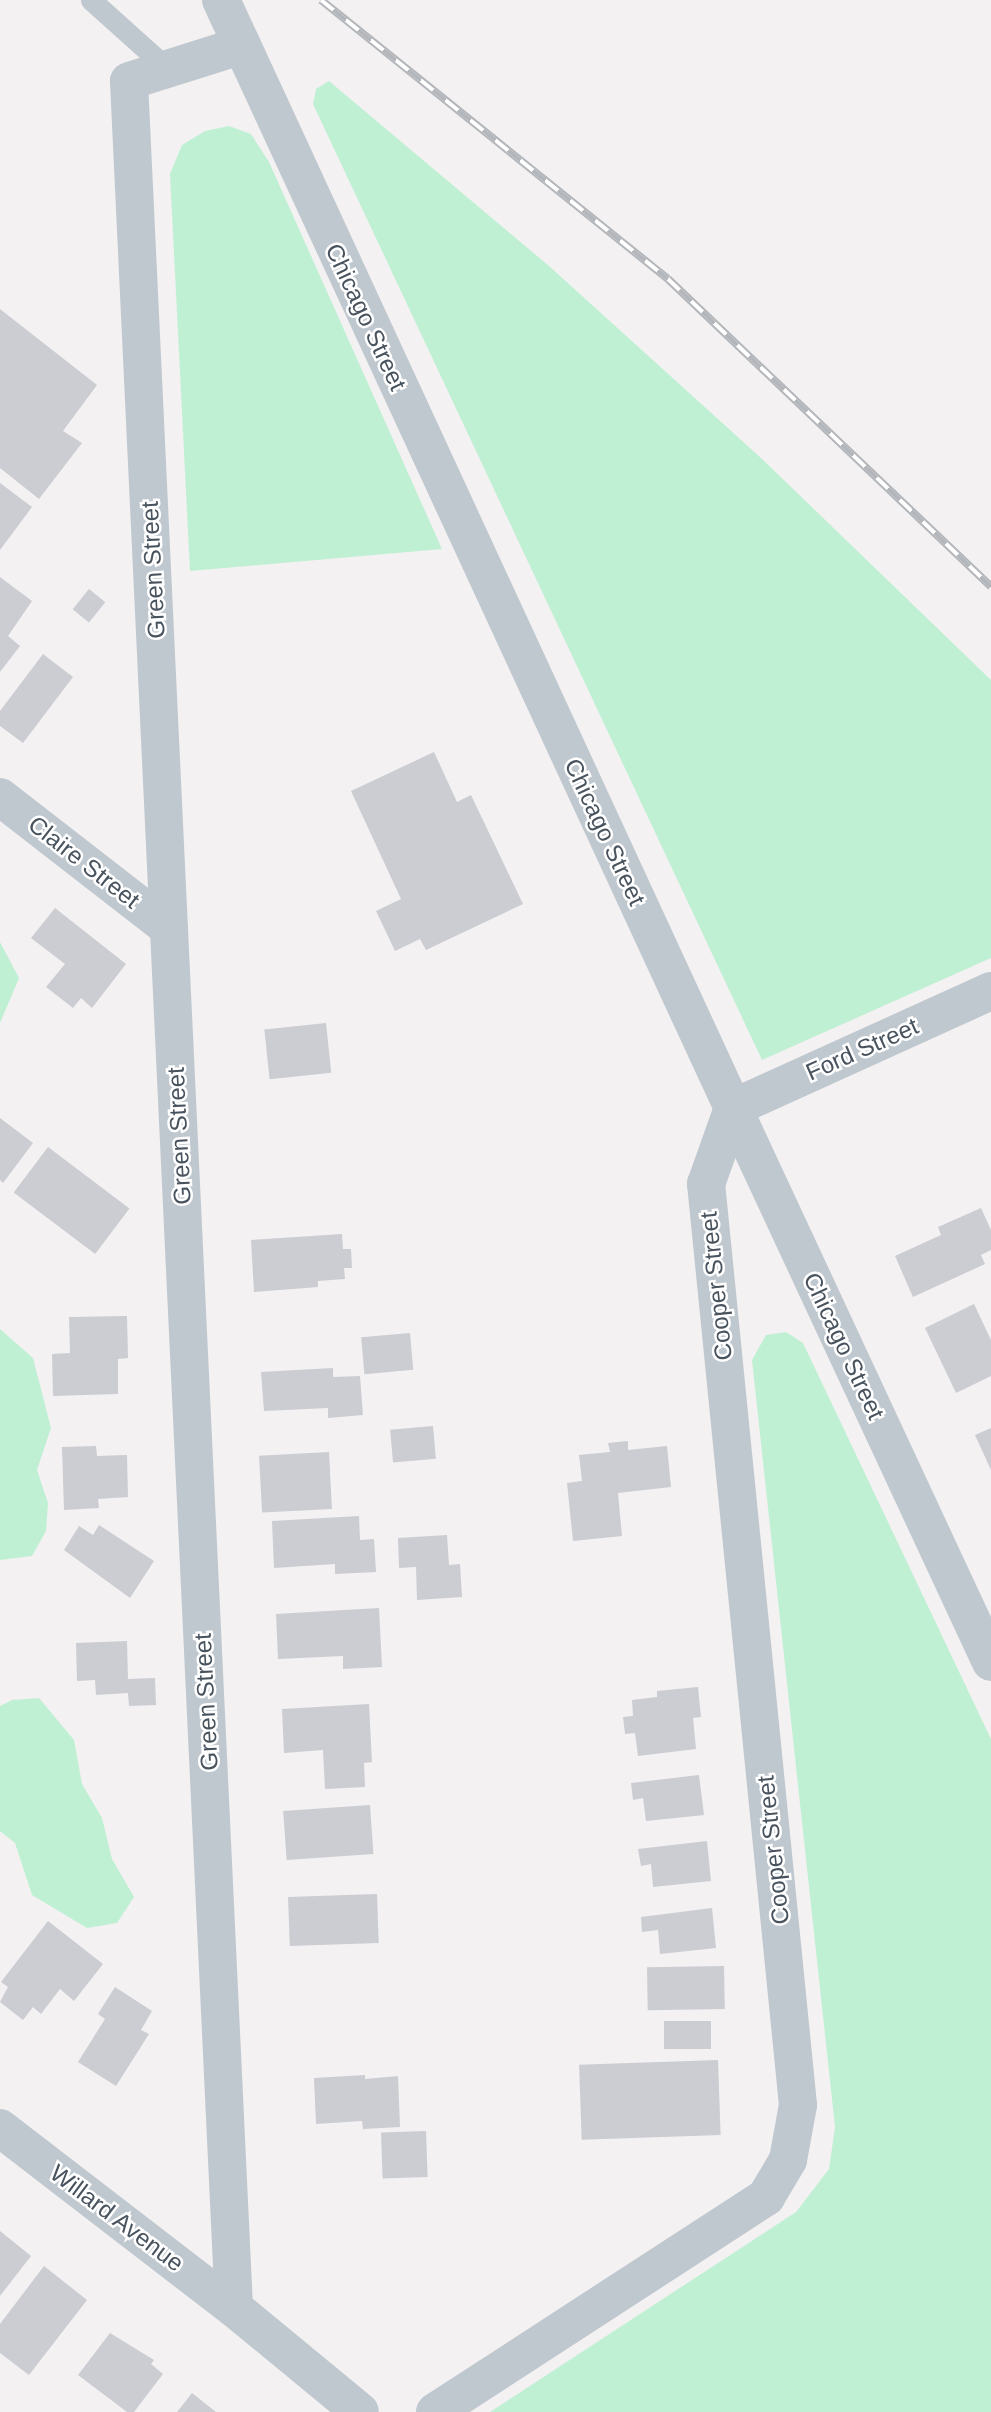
<!DOCTYPE html>
<style>
body{margin:0}
#map{position:relative;width:991px;height:2412px;overflow:hidden;background:#f3f1f1;font-family:Helvetica,sans-serif}
div>[style]{position:absolute}
.green>*{inset:0;background:#c0f0d4}
.building>*{inset:0;background:#cbcdd3;transform-origin:0 0}
.service>*{height:21px;margin:-10.5px;padding:0 10.5px;transform-origin:10.5px;border-radius:10.5px;background:#bfc7cf}
.minor>*{height:38px;margin:-19px;padding:0 19px;transform-origin:19px;border-radius:19px;background:#bfc7cf}
.tertiary>*{height:38px;margin:-19px;padding:0 19px;transform-origin:19px;border-radius:19px;background:#bfc7cf}
.rail>*{height:8px;margin-top:-4px;transform-origin:0;background:repeating-linear-gradient(90deg,#fff 0 16px,#b3b6bb 0 32px);box-sizing:border-box;border-block:2px solid #b3b6bb}
span{translate:-50% -50%;white-space:nowrap;text-align:center;line-height:1.15;-webkit-text-stroke:5px #fff;paint-order:stroke}
.street-label{font-size:24px;color:#48535e}
</style>
<div id="map">
<div class="green">
<i style="clip-path:polygon(329px 81px,549px 266px,761px 458px,991px 680px,991px 958px,762px 1060px,313px 104px,316px 89px)"></i>
<i style="clip-path:polygon(229px 126px,251px 134px,269px 162px,442px 549px,190px 571px,170px 174px,182px 145px,205px 131px)"></i>
<i style="clip-path:polygon(0 942px,19px 978px,0 1023px)"></i>
<i style="clip-path:polygon(0 1329px,33px 1358px,51px 1428px,37px 1470px,48px 1503px,46px 1531px,32px 1556px,0 1560px)"></i>
<i style="clip-path:polygon(786px 1332px,803px 1343px,991px 1739px,991px 2412px,490px 2412px,796px 2212px,829px 2169px,835px 2127px,752px 1360px,766px 1335px)"></i>
<i style="clip-path:polygon(39px 1698px,74px 1740px,82px 1784px,102px 1818px,112px 1859px,134px 1897px,117px 1923px,87px 1928px,32px 1895px,15px 1843px,0 1831px,0 1706px,12px 1700px)"></i>
</div>
<div class="building">
<i style="clip-path:polygon(0 309px,97px 385px,63px 431px,82px 443px,39px 499px,0 468px)"></i>
<i style="clip-path:polygon(0 483px,32px 507px,0 550px)"></i>
<i style="clip-path:polygon(0 577px,32px 601px,8px 636px,20px 646px,0 672px)"></i>
<i style="left:89px;top:589px;width:21px;height:26px;rotate:39deg"></i>
<i style="clip-path:polygon(43px 654px,73px 677px,23px 743px,0 726px,0 711px)"></i>
<i style="clip-path:polygon(434px 752px,457px 802px,471px 795px,523px 904px,426px 950px,420px 939px,395px 951px,376px 911px,401px 899px,351px 791px)"></i>
<i style="clip-path:polygon(55px 908px,126px 964px,92px 1008px,81px 998px,73px 1008px,46px 987px,65px 964px,31px 938px)"></i>
<i style="left:326px;top:1023px;width:50px;height:62px;rotate:84deg"></i>
<i style="clip-path:polygon(0 1118px,33px 1143px,3px 1183px,0 1180px)"></i>
<i style="left:48px;top:1147px;width:102px;height:57px;rotate:37deg"></i>
<i style="clip-path:polygon(981px 1208px,991px 1230px,991px 1250px,981px 1255px,985px 1264px,913px 1297px,895px 1256px,941px 1235px,938px 1227px)"></i>
<i style="clip-path:polygon(342px 1234px,343px 1249px,351px 1249px,352px 1268px,344px 1268px,345px 1279px,318px 1281px,318px 1287px,254px 1292px,251px 1240px)"></i>
<i style="clip-path:polygon(974px 1304px,991px 1340px,991px 1376px,956px 1393px,925px 1328px)"></i>
<i style="clip-path:polygon(127px 1316px,128px 1358px,118px 1359px,118px 1394px,53px 1396px,52px 1354px,70px 1353px,69px 1317px)"></i>
<i style="left:410px;top:1333px;width:37px;height:49px;rotate:85deg"></i>
<i style="clip-path:polygon(333px 1368px,333px 1377px,360px 1376px,363px 1415px,328px 1418px,328px 1408px,264px 1411px,261px 1372px)"></i>
<i style="left:433px;top:1426px;width:33px;height:43px;rotate:85deg"></i>
<i style="clip-path:polygon(991px 1428px,991px 1470px,975px 1435px)"></i>
<i style="clip-path:polygon(628px 1441px,628px 1450px,667px 1446px,671px 1487px,618px 1493px,622px 1536px,573px 1541px,567px 1483px,582px 1481px,579px 1455px,610px 1452px,608px 1443px)"></i>
<i style="clip-path:polygon(96px 1446px,97px 1456px,127px 1455px,128px 1497px,98px 1499px,99px 1508px,64px 1510px,62px 1447px)"></i>
<i style="left:329px;top:1452px;width:57px;height:70px;rotate:87deg"></i>
<i style="clip-path:polygon(359px 1516px,360px 1540px,374px 1539px,376px 1572px,335px 1574px,335px 1564px,274px 1568px,272px 1521px)"></i>
<i style="clip-path:polygon(99px 1525px,154px 1561px,130px 1598px,64px 1550px,79px 1526px,93px 1535px)"></i>
<i style="clip-path:polygon(447px 1535px,449px 1565px,460px 1564px,462px 1597px,417px 1600px,416px 1567px,399px 1568px,398px 1538px)"></i>
<i style="clip-path:polygon(379px 1608px,382px 1667px,343px 1669px,343px 1656px,278px 1659px,276px 1614px)"></i>
<i style="clip-path:polygon(127px 1641px,128px 1679px,155px 1678px,156px 1705px,129px 1706px,128px 1693px,96px 1695px,95px 1680px,77px 1681px,76px 1643px)"></i>
<i style="clip-path:polygon(698px 1687px,701px 1717px,693px 1718px,696px 1749px,638px 1756px,635px 1733px,625px 1734px,623px 1717px,633px 1716px,632px 1700px,657px 1697px,657px 1691px)"></i>
<i style="clip-path:polygon(369px 1704px,372px 1762px,364px 1763px,365px 1787px,325px 1789px,323px 1750px,284px 1753px,282px 1709px)"></i>
<i style="clip-path:polygon(699px 1775px,704px 1815px,646px 1821px,643px 1798px,633px 1800px,631px 1783px)"></i>
<i style="left:370px;top:1805px;width:49px;height:87px;rotate:86deg"></i>
<i style="clip-path:polygon(707px 1841px,711px 1881px,653px 1887px,651px 1864px,641px 1866px,638px 1849px)"></i>
<i style="left:377px;top:1894px;width:49px;height:89px;rotate:88deg"></i>
<i style="clip-path:polygon(712px 1908px,716px 1948px,660px 1954px,658px 1930px,642px 1932px,641px 1917px)"></i>
<i style="clip-path:polygon(48px 1921px,103px 1964px,74px 2001px,60px 1989px,41px 2014px,33px 2007px,23px 2020px,0 2002px,8px 1987px,1px 1982px)"></i>
<i style="left:724px;top:1966px;width:43px;height:77px;rotate:89deg"></i>
<i style="clip-path:polygon(115px 1987px,152px 2011px,141px 2030px,149px 2034px,116px 2086px,78px 2062px,105px 2019px,98px 2014px)"></i>
<i style="left:711px;top:2021px;width:28px;height:47px;rotate:90deg"></i>
<i style="left:718px;top:2060px;width:75px;height:139px;rotate:88deg"></i>
<i style="clip-path:polygon(365px 2075px,365px 2079px,398px 2076px,400px 2127px,363px 2129px,362px 2121px,316px 2124px,314px 2078px)"></i>
<i style="left:426px;top:2131px;width:46px;height:45px;rotate:88deg"></i>
<i style="clip-path:polygon(0 2231px,31px 2256px,0 2296px)"></i>
<i style="clip-path:polygon(44px 2266px,87px 2300px,29px 2375px,0 2353px,0 2324px)"></i>
<i style="clip-path:polygon(110px 2333px,154px 2360px,151px 2364px,163px 2374px,134px 2412px,127px 2412px,78px 2375px)"></i>
<i style="clip-path:polygon(192px 2393px,216px 2412px,177px 2412px)"></i>
</div>
<div class="service">
<i style="left:91px;top:0;width:103px;rotate:41.9deg"></i>
</div>
<div class="minor">
<i style="left:0;top:797px;width:214px;rotate:37.8deg"></i>
<i style="left:733px;top:1108px;width:611px;rotate:65.03deg"></i>
<i style="left:733px;top:1108px;width:283px;rotate:-24.4deg"></i>
<i style="left:0;top:2128px;width:295px;rotate:37.6deg"></i>
<i style="left:234px;top:2308px;width:163px;rotate:39.5deg"></i>
<i style="left:234px;top:2308px;width:2229px;rotate:-92.7deg"></i>
<i style="left:129px;top:81px;width:116px;rotate:-17.5deg"></i>
<i style="left:435px;top:2412px;width:395px;rotate:-33deg"></i>
<i style="left:766px;top:2197px;width:43px;rotate:-59.3deg"></i>
<i style="left:788px;top:2160px;width:56px;rotate:-79.7deg"></i>
<i style="left:798px;top:2105px;width:926px;rotate:-95.7deg"></i>
<i style="left:706px;top:1184px;width:81px;rotate:-70.4deg"></i>
</div>
<div class="tertiary">
<i style="left:221px;top:0;width:1221px;rotate:65.2deg"></i>
</div>
<div class="rail">
<i style="left:321px;top:0;width:445px;rotate:38.8deg"></i>
<i style="left:668px;top:279px;width:446px;rotate:43.6deg"></i>
</div>
<div class="street-label">
<span style="left:366px;top:317px;rotate:65deg">Chicago Street</span>
<span style="left:153px;top:570px;rotate:-93deg">Green Street</span>
<span style="left:605px;top:832px;rotate:65deg">Chicago Street</span>
<span style="left:84px;top:862px;rotate:38deg">Claire Street</span>
<span style="left:862px;top:1049px;rotate:-24deg">Ford Street</span>
<span style="left:179px;top:1136px;rotate:-93deg">Green Street</span>
<span style="left:716px;top:1286px;rotate:-96deg">Cooper Street</span>
<span style="left:844px;top:1346px;rotate:65deg">Chicago Street</span>
<span style="left:206px;top:1702px;rotate:-93deg">Green Street</span>
<span style="left:773px;top:1850px;rotate:-96deg">Cooper Street</span>
<span style="left:117px;top:2218px;rotate:37deg">Willard Avenue</span>
</div>
</div>
